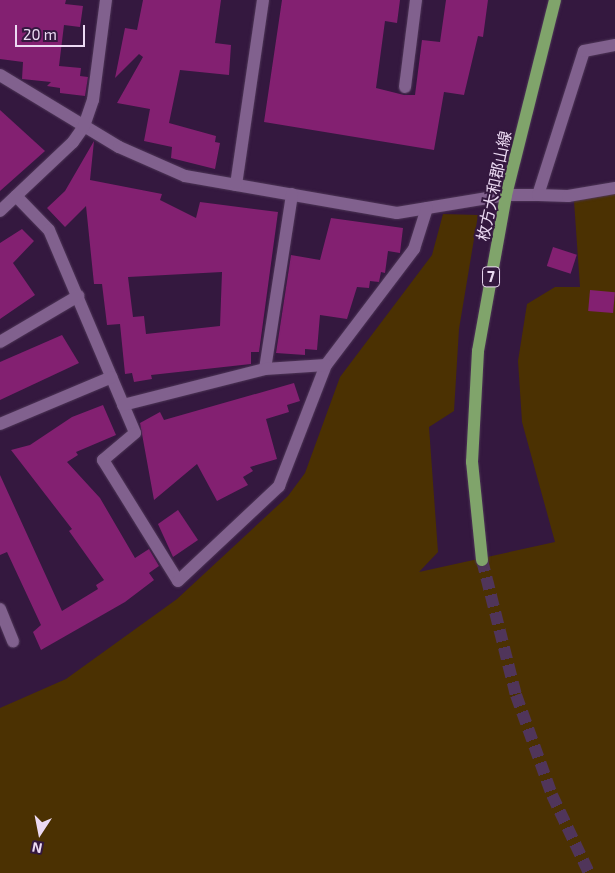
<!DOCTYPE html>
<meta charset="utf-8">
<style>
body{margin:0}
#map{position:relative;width:615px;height:873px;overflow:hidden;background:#34183f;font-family:"Exo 2","Noto Sans JP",sans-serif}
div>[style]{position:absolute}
.green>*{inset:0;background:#4b3102}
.building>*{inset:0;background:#832071;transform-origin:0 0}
.major-tunnel>*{height:12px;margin-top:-6px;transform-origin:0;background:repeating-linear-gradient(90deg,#50355a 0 12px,transparent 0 18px)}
.roads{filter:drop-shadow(0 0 1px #4d3556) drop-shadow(0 0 1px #4d3556)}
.minor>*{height:12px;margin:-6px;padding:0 6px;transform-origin:6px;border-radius:6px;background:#81618e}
.major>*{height:12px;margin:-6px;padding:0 6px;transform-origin:6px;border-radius:6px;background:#80a46b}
span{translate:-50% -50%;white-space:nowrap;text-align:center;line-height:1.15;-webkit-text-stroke:4px #34183f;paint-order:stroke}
.shield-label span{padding:1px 4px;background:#34183f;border:1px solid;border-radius:4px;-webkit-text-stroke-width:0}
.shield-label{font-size:15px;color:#ecdaf3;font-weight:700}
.street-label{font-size:16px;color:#ecdaf3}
.north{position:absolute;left:15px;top:808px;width:50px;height:50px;-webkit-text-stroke:4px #34183f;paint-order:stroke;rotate:191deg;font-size:14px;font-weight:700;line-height:20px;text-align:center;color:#ecdaf3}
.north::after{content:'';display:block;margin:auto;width:18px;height:22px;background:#ecdaf3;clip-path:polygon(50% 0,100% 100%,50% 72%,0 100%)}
.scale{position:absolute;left:15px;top:25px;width:70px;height:22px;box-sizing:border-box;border:2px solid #ecdaf3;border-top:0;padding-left:6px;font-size:15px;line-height:18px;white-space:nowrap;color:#ecdaf3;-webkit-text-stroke:4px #34183f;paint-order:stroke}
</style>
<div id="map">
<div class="green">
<i style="clip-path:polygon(615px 193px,615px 873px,0 873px,0 708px,66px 679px,177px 599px,288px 496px,305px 473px,340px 377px,432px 255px,443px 214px,478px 215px,459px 329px,454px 411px,429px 427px,438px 552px,419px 572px,555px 542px,522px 422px,518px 361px,527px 304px,555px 287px,580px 287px,574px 201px)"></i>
</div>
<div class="building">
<i style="clip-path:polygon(0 0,66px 0,65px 4px,83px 6px,80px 27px,64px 25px,59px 66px,81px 68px,80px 76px,88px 77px,85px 96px,60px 93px,60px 88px,47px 86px,51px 82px,22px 79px,23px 62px,0 59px)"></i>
<i style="clip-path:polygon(143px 0,221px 0,215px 43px,231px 45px,229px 75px,180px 70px,169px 123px,216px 136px,215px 142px,220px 143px,215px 169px,171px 158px,172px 147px,144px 141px,150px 109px,117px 103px,143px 57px,139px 54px,115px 78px,125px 28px,137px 30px)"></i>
<i style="clip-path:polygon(282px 0,400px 0,397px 23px,385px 21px,376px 88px,404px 95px,415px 95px,422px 40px,440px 42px,446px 0,488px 0,483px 37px,478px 36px,464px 95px,444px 92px,434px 150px,264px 122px)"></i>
<i style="clip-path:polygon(0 110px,45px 151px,0 191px)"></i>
<i style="clip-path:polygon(evenodd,94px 141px,90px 180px,162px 194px,160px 200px,196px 218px,200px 202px,278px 212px,259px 352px,251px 352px,251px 364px,151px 375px,152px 379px,134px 382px,132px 373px,125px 374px,120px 324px,107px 325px,102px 284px,94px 284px,86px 206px,65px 227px,47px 208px,65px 191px,94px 141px,222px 272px,220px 326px,146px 334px,144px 316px,133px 317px,128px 277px,222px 272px)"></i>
<i style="clip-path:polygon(331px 218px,403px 228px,400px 253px,388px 251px,385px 273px,381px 272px,379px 282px,370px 281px,369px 288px,357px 287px,347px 319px,320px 315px,317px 350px,305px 349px,305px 355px,276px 353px,291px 255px,320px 260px)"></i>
<i style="clip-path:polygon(22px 229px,34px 241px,13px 263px,35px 295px,0 319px,0 243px)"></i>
<i style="left:553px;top:247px;width:25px;height:20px;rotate:18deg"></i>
<i style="left:590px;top:290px;width:25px;height:21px;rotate:5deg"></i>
<i style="clip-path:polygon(62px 335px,79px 363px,0 400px,0 362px)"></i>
<i style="clip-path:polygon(294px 383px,300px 401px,287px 405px,289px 412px,266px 419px,277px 459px,250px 467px,253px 471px,243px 477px,248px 485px,217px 501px,197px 464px,154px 500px,140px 423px,160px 412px,164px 420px)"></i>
<i style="clip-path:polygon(103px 405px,116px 435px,76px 452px,78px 455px,67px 462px,100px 498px,135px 558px,149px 549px,159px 566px,149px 573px,154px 580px,125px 602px,41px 650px,33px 632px,41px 625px,7px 552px,0 555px,0 475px,62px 611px,98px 589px,96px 585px,104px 580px,69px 531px,72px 529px,11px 450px,30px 445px,72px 417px)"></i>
<i style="clip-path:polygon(178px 510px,198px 540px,173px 557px,158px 524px)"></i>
</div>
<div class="major-tunnel">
<i style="left:482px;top:560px;width:139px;rotate:75.9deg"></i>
<i style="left:516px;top:695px;width:106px;rotate:70.2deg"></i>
<i style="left:552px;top:795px;width:86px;rotate:64.6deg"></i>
</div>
<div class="roads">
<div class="minor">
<i style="left:0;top:75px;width:139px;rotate:31.2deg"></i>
<i style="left:119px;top:147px;width:72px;rotate:23.7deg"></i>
<i style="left:185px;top:176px;width:215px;rotate:9.9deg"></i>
<i style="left:397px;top:213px;width:110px;rotate:-9.4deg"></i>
<i style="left:506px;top:195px;width:32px"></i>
<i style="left:538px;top:195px;width:151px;rotate:-72.3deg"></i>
<i style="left:584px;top:51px;width:32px;rotate:-11deg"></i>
<i style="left:405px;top:87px;width:88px;rotate:-82.8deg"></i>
<i style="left:236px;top:185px;width:187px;rotate:-81.7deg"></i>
<i style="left:538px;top:195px;width:30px;rotate:2deg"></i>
<i style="left:568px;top:196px;width:48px;rotate:-9.7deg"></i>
<i style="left:16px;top:196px;width:47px;rotate:45.9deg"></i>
<i style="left:49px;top:230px;width:220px;rotate:67deg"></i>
<i style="left:135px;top:433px;width:42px;rotate:139.8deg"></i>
<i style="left:103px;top:460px;width:142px;rotate:58.2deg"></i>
<i style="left:178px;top:581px;width:139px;rotate:-43.2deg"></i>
<i style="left:279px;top:486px;width:130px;rotate:-68.8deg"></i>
<i style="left:326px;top:365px;width:146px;rotate:-52.8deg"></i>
<i style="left:414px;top:249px;width:43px;rotate:-72.4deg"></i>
<i style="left:0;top:211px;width:100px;rotate:-43.4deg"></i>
<i style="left:73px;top:142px;width:19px;rotate:-55deg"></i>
<i style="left:84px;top:126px;width:28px;rotate:-71deg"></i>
<i style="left:93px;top:100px;width:101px;rotate:-82.6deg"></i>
<i style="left:0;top:342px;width:91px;rotate:-30.5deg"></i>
<i style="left:265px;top:369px;width:177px;rotate:-81.2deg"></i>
<i style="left:123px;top:405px;width:146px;rotate:-14.2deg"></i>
<i style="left:265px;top:369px;width:61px;rotate:-3.8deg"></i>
<i style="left:0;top:424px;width:121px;rotate:-22.8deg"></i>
<i style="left:0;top:609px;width:35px;rotate:68deg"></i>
</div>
<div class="major">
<i style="left:482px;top:560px;width:99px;rotate:-95.8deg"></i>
<i style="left:472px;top:462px;width:111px;rotate:-86.9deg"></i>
<i style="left:478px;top:351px;width:158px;rotate:-79.8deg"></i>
<i style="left:506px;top:195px;width:201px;rotate:-75.9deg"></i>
</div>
</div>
<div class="shield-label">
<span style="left:491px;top:277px">7</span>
</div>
<div class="street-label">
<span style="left:494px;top:186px;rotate:-78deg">枚方大和郡山線</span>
</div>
<div class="north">N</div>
<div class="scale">20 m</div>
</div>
